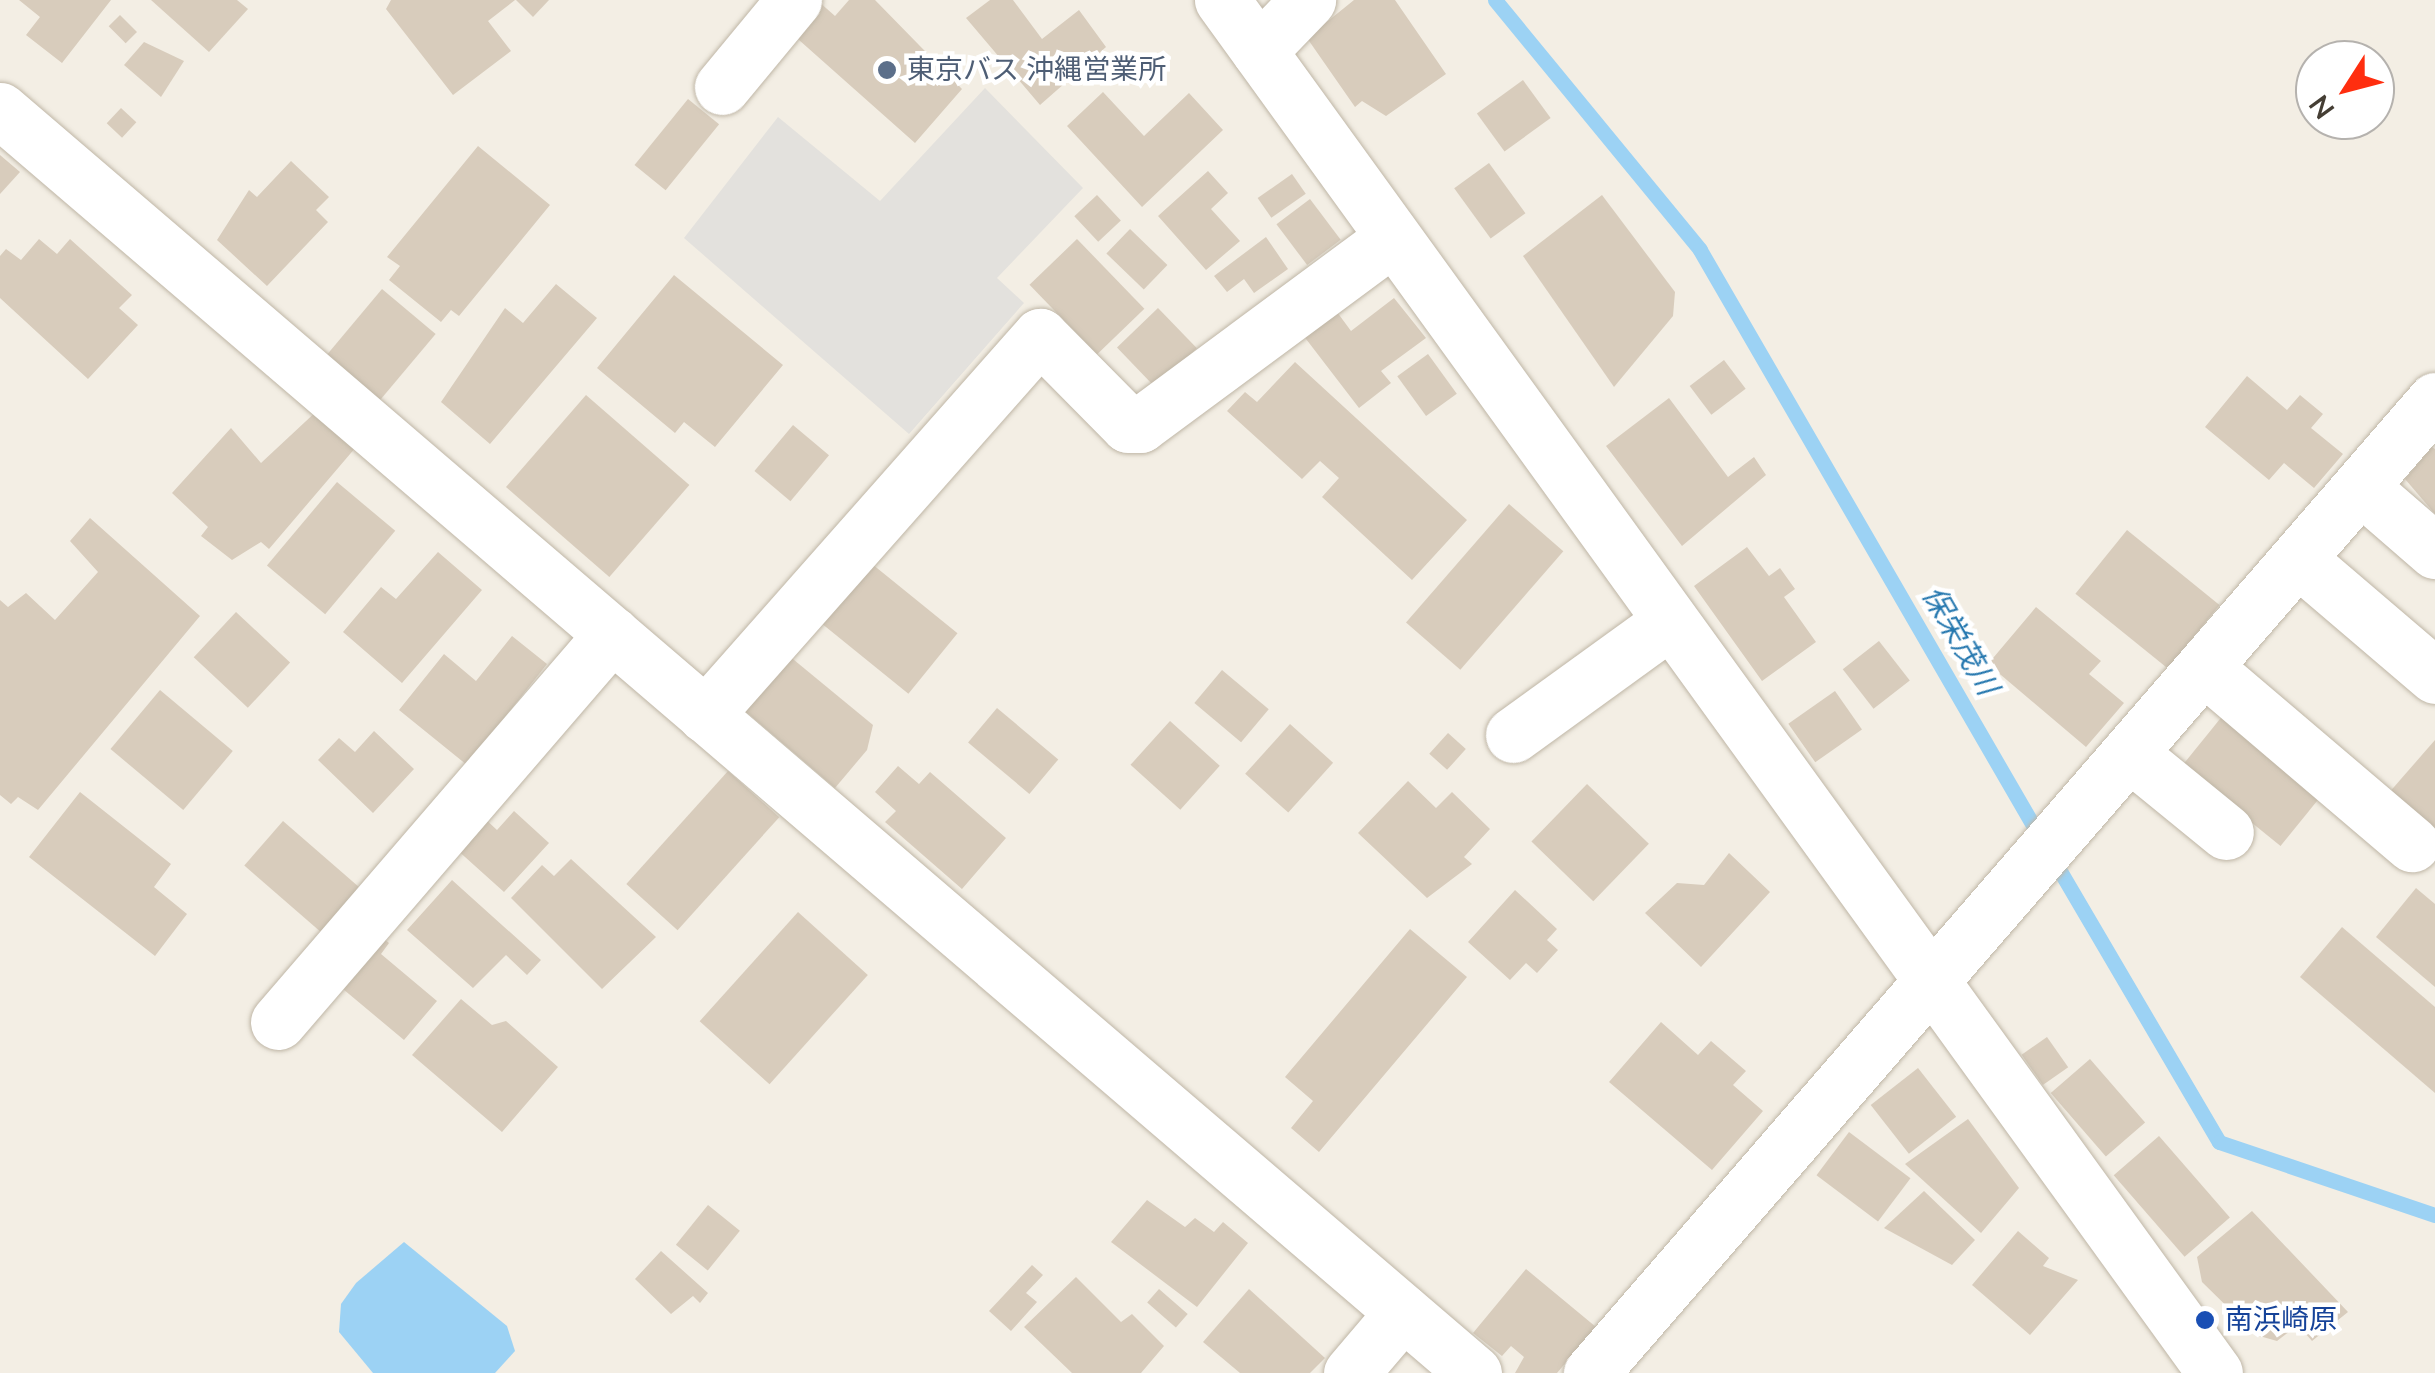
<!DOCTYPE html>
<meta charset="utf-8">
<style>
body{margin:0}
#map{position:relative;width:2435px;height:1373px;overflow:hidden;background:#f3eee4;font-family:"Nunito Sans","Noto Sans JP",sans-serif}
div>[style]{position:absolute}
.parking>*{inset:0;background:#e3e1dd}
.water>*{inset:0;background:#9cd2f4}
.stream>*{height:15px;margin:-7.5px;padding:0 7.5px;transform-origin:7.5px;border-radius:7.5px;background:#9cd2f4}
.building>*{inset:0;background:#d8ccbc;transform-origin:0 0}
.roads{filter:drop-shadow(0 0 2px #bfb6a6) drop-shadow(0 0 2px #bfb6a6)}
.minor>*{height:55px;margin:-27.5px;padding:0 27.5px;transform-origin:27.5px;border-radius:27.5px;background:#fff}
.dots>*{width:28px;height:28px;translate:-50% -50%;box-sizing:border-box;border:5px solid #fff;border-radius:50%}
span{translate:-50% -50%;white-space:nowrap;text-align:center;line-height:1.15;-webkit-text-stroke:9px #fff;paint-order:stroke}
.service-label{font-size:28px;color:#4e5e75}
.left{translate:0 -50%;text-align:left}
.transit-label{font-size:28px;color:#164399}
.water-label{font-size:30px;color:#2678af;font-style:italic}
.north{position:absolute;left:2295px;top:40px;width:100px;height:100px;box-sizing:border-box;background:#fff;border:2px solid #b5b2ae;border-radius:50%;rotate:234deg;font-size:28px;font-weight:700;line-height:40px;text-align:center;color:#453e34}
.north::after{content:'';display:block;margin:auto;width:35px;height:45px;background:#ff2e0f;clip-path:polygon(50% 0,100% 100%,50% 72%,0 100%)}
</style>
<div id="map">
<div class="parking">
<i style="clip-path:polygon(985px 88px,1083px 188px,997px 278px,1024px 303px,909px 434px,684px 238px,778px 117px,880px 201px)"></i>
</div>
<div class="water">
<i style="clip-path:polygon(404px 1242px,507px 1326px,515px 1351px,495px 1373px,373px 1373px,339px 1332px,341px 1304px,356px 1283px)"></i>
</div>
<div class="stream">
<i style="left:1495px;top:0;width:323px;rotate:50.6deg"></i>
<i style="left:1700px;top:250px;width:681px;rotate:59.93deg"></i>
<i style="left:2053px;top:859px;width:328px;rotate:59.6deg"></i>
<i style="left:2219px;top:1142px;width:228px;rotate:18.7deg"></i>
</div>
<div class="building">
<i style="clip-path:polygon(19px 0,111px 0,62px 63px,26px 35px,40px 17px)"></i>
<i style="clip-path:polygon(151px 0,237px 0,248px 9px,209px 52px)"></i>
<i style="clip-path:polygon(391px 0,515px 0,488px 21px,511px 51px,453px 95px,386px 9px)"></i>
<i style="clip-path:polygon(516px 0,549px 0,533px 17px)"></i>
<i style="clip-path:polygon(849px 0,875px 0,962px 89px,915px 143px,790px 32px,818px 1px,835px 16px)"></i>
<i style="clip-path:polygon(990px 0,1013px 0,1042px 39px,1079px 10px,1106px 47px,1040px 105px,966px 18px)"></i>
<i style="clip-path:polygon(1354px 0,1395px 0,1446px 74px,1386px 116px,1362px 101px,1355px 107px,1307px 38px)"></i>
<i style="left:120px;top:15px;width:24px;height:16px;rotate:45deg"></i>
<i style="clip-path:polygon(144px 42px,184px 61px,161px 97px,124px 65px)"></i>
<i style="left:1523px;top:80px;width:47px;height:57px;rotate:54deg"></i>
<i style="clip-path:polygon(1103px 92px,1144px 136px,1189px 93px,1223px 130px,1142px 207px,1067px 126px)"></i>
<i style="left:688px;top:99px;width:40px;height:85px;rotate:39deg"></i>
<i style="left:121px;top:108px;width:21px;height:21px;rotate:43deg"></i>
<i style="clip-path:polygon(478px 146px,550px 205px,459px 316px,451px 310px,441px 322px,389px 280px,400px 266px,387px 257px)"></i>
<i style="clip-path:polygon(0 155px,20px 172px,0 194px)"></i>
<i style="clip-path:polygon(291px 161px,329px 197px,316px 210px,328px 222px,267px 286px,217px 240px,249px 190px,257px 197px)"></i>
<i style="left:1489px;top:163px;width:62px;height:43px;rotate:54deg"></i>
<i style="clip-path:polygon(1208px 171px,1228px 193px,1211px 209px,1240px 241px,1206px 270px,1158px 216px)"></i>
<i style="left:1292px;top:174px;width:24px;height:42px;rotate:55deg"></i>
<i style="left:1097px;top:195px;width:35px;height:31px;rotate:47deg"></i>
<i style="clip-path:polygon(1602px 195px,1675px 292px,1673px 316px,1614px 387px,1523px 256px)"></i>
<i style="left:1310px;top:199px;width:51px;height:42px;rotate:53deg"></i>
<i style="left:1130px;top:229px;width:52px;height:34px;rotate:44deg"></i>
<i style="clip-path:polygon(1266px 237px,1288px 269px,1254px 293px,1244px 279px,1227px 292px,1214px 276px)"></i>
<i style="clip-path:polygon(39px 239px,57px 254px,70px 239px,132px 295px,119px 308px,138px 325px,88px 379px,0 298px,0 256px,6px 249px,21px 260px)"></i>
<i style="left:1077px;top:239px;width:97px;height:66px;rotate:46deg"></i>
<i style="clip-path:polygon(674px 275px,783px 365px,715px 447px,684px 422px,675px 433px,597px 368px)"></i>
<i style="clip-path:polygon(556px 284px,597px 318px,490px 444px,441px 402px,505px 308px,523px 323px)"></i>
<i style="left:382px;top:289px;width:70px;height:86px;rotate:40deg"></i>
<i style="clip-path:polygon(1326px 297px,1351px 331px,1394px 298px,1426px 338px,1381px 371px,1391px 383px,1359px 408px,1293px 322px)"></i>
<i style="left:1158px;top:308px;width:56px;height:57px;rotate:46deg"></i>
<i style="left:1428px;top:354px;width:49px;height:38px;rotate:54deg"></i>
<i style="left:1724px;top:360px;width:36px;height:43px;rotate:53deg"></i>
<i style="clip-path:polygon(1295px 362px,1467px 520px,1412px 580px,1322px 497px,1339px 478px,1320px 461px,1302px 479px,1227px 411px,1245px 392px,1257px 402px)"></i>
<i style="clip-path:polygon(2247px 376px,2287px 410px,2300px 395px,2323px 414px,2311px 428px,2343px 454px,2314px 488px,2284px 463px,2269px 480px,2205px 427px)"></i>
<i style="left:586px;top:395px;width:137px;height:122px;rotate:41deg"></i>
<i style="clip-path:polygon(1669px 398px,1728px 477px,1754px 457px,1766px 475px,1682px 546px,1606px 446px)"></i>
<i style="clip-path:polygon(320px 408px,362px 440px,269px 549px,261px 542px,232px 560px,201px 536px,208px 527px,172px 493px,231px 428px,261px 463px)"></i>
<i style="left:793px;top:425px;width:47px;height:60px;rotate:40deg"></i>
<i style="clip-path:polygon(2432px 447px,2435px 449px,2435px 514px,2405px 479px)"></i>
<i style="left:337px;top:482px;width:76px;height:109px;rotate:40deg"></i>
<i style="left:1509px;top:504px;width:72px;height:157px;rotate:41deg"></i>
<i style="clip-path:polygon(90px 518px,200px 616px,38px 810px,18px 797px,11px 804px,0 795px,0 600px,8px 607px,26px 593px,55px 620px,98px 572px,70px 541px)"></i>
<i style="left:2127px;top:530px;width:119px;height:82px;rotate:39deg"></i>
<i style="clip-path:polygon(1747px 547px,1769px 576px,1780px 568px,1795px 589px,1784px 597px,1816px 642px,1762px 681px,1694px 586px)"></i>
<i style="clip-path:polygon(438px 552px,482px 590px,402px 683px,343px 632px,381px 587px,396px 599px)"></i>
<i style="left:872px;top:564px;width:110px;height:78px;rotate:39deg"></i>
<i style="clip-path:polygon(2036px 607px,2101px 661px,2089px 674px,2124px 703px,2086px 747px,1988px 664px)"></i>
<i style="left:236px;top:612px;width:74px;height:62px;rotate:43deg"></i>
<i style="clip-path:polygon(512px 636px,547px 664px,467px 765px,399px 710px,444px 654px,476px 681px)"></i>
<i style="left:1879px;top:641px;width:50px;height:46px;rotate:52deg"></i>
<i style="clip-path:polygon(788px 655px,873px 725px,867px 750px,835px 788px,744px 710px)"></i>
<i style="left:1222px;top:670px;width:61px;height:43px;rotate:40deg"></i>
<i style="left:160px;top:690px;width:95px;height:77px;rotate:40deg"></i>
<i style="left:1835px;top:691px;width:47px;height:57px;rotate:55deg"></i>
<i style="left:997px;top:708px;width:80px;height:45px;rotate:40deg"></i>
<i style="left:2224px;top:714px;width:127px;height:67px;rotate:39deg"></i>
<i style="left:1170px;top:721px;width:67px;height:59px;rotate:42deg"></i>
<i style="left:1290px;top:724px;width:58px;height:67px;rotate:42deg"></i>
<i style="clip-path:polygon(374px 731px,414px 769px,373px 813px,318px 760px,339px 738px,355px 752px)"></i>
<i style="left:1448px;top:733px;width:24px;height:28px;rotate:42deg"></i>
<i style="clip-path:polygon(2435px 740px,2435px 836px,2387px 795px)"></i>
<i style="clip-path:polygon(898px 766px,919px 784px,930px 772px,1006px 838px,962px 889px,885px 822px,896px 811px,875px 792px)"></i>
<i style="left:728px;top:771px;width:69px;height:152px;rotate:42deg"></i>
<i style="clip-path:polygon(1408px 781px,1436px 808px,1452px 792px,1490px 829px,1464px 857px,1472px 864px,1427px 898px,1358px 833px)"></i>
<i style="left:1587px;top:784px;width:86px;height:80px;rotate:44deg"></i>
<i style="clip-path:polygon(80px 792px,171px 864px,154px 887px,187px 914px,155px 956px,29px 857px)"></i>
<i style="clip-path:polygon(514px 811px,549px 843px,504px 892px,455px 848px,483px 817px,497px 830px)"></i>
<i style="left:283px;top:821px;width:101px;height:59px;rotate:41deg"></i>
<i style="clip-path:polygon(1729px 853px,1770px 892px,1701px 967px,1645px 913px,1677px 883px,1704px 885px)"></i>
<i style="clip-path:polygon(571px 859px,656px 937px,602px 989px,511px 898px,542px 865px,554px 876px)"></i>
<i style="clip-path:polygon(452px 880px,541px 960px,527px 975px,506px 955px,473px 988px,407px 930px)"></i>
<i style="clip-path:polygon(2416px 888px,2435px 904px,2435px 987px,2376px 937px)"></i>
<i style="clip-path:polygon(1515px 890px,1557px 929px,1547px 940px,1558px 950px,1537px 973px,1526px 963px,1510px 980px,1468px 942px)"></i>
<i style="left:798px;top:912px;width:94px;height:147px;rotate:42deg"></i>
<i style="clip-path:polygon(2342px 927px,2435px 1007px,2435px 1093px,2300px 977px)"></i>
<i style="clip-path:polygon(1410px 929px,1467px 977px,1319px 1152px,1291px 1128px,1313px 1101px,1285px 1077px)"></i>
<i style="clip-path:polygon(379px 935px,389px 943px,381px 954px,437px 1001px,404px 1040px,337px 984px)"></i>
<i style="clip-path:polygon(461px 999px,492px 1025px,506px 1021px,558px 1067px,502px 1132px,412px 1055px)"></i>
<i style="clip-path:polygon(1661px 1022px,1698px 1055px,1711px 1041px,1746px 1071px,1733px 1085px,1763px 1111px,1712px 1170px,1609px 1082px)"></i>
<i style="left:2047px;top:1037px;width:37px;height:31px;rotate:55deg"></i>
<i style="left:2090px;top:1059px;width:84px;height:52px;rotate:49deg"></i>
<i style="left:1918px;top:1068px;width:62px;height:60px;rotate:52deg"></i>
<i style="clip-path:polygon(1968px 1119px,2019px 1188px,1981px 1233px,1905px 1164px)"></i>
<i style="left:1849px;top:1132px;width:77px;height:54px;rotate:37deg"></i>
<i style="left:2159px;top:1136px;width:108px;height:60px;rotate:49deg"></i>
<i style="clip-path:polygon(1924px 1191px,1975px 1240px,1952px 1265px,1884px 1228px)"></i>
<i style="clip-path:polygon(1147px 1200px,1185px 1227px,1195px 1218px,1214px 1232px,1223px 1222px,1248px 1243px,1197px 1307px,1111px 1242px)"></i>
<i style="left:708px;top:1205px;width:41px;height:51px;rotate:39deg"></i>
<i style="clip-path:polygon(2252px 1211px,2348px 1312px,2312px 1341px,2298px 1325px,2277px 1341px,2256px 1335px,2202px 1282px,2197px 1257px)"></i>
<i style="clip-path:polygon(2018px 1231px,2049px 1258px,2043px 1266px,2078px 1280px,2030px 1335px,1972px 1285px)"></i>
<i style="clip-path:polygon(661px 1251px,708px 1293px,700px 1303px,693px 1296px,671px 1314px,635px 1279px)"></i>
<i style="clip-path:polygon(1032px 1265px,1043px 1275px,1026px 1293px,1037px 1302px,1011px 1331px,989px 1311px)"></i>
<i style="clip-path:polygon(1526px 1269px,1596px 1327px,1557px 1373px,1515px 1373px,1524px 1357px,1511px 1346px,1502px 1356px,1473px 1333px)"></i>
<i style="clip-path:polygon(1076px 1277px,1121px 1322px,1132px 1314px,1164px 1346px,1141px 1373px,1072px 1373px,1024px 1327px)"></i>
<i style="left:1159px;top:1289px;width:38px;height:18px;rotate:41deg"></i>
<i style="clip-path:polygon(1249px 1289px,1325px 1358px,1310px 1373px,1240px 1373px,1203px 1342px)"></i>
</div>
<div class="roads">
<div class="minor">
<i style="left:1222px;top:0;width:1694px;rotate:54.12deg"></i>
<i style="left:1259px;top:51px;width:71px;rotate:-46.1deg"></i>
<i style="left:722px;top:87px;width:113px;rotate:-50.4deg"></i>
<i style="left:0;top:110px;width:1941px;rotate:40.59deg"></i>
<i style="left:2361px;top:487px;width:98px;rotate:40.9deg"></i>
<i style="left:2298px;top:559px;width:180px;rotate:40.5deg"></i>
<i style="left:2205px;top:668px;width:272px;rotate:40.4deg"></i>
<i style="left:705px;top:715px;width:506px;rotate:-48.53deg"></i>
<i style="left:1040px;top:336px;width:125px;rotate:45.3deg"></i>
<i style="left:1128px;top:425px;width:12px"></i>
<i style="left:1140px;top:425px;width:315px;rotate:-36.5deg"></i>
<i style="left:1513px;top:735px;width:193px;rotate:-35.9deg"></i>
<i style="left:2129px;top:753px;width:125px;rotate:39.2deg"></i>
<i style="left:278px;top:1022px;width:512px;rotate:-49.28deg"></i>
<i style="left:1351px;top:1373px;width:80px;rotate:-49.6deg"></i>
<i style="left:1591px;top:1373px;width:1288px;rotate:-49.06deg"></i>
</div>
</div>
<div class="dots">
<i style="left:887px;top:70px;background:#5c6f8a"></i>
<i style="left:2205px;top:1320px;background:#1a4fb4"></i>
</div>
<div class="service-label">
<span class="left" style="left:907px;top:70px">東京バス 沖縄営業所</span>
</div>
<div class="transit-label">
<span class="left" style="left:2225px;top:1320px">南浜崎原</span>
</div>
<div class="water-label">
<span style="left:1959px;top:641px;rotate:60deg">保栄茂川</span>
</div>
<div class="north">N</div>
</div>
